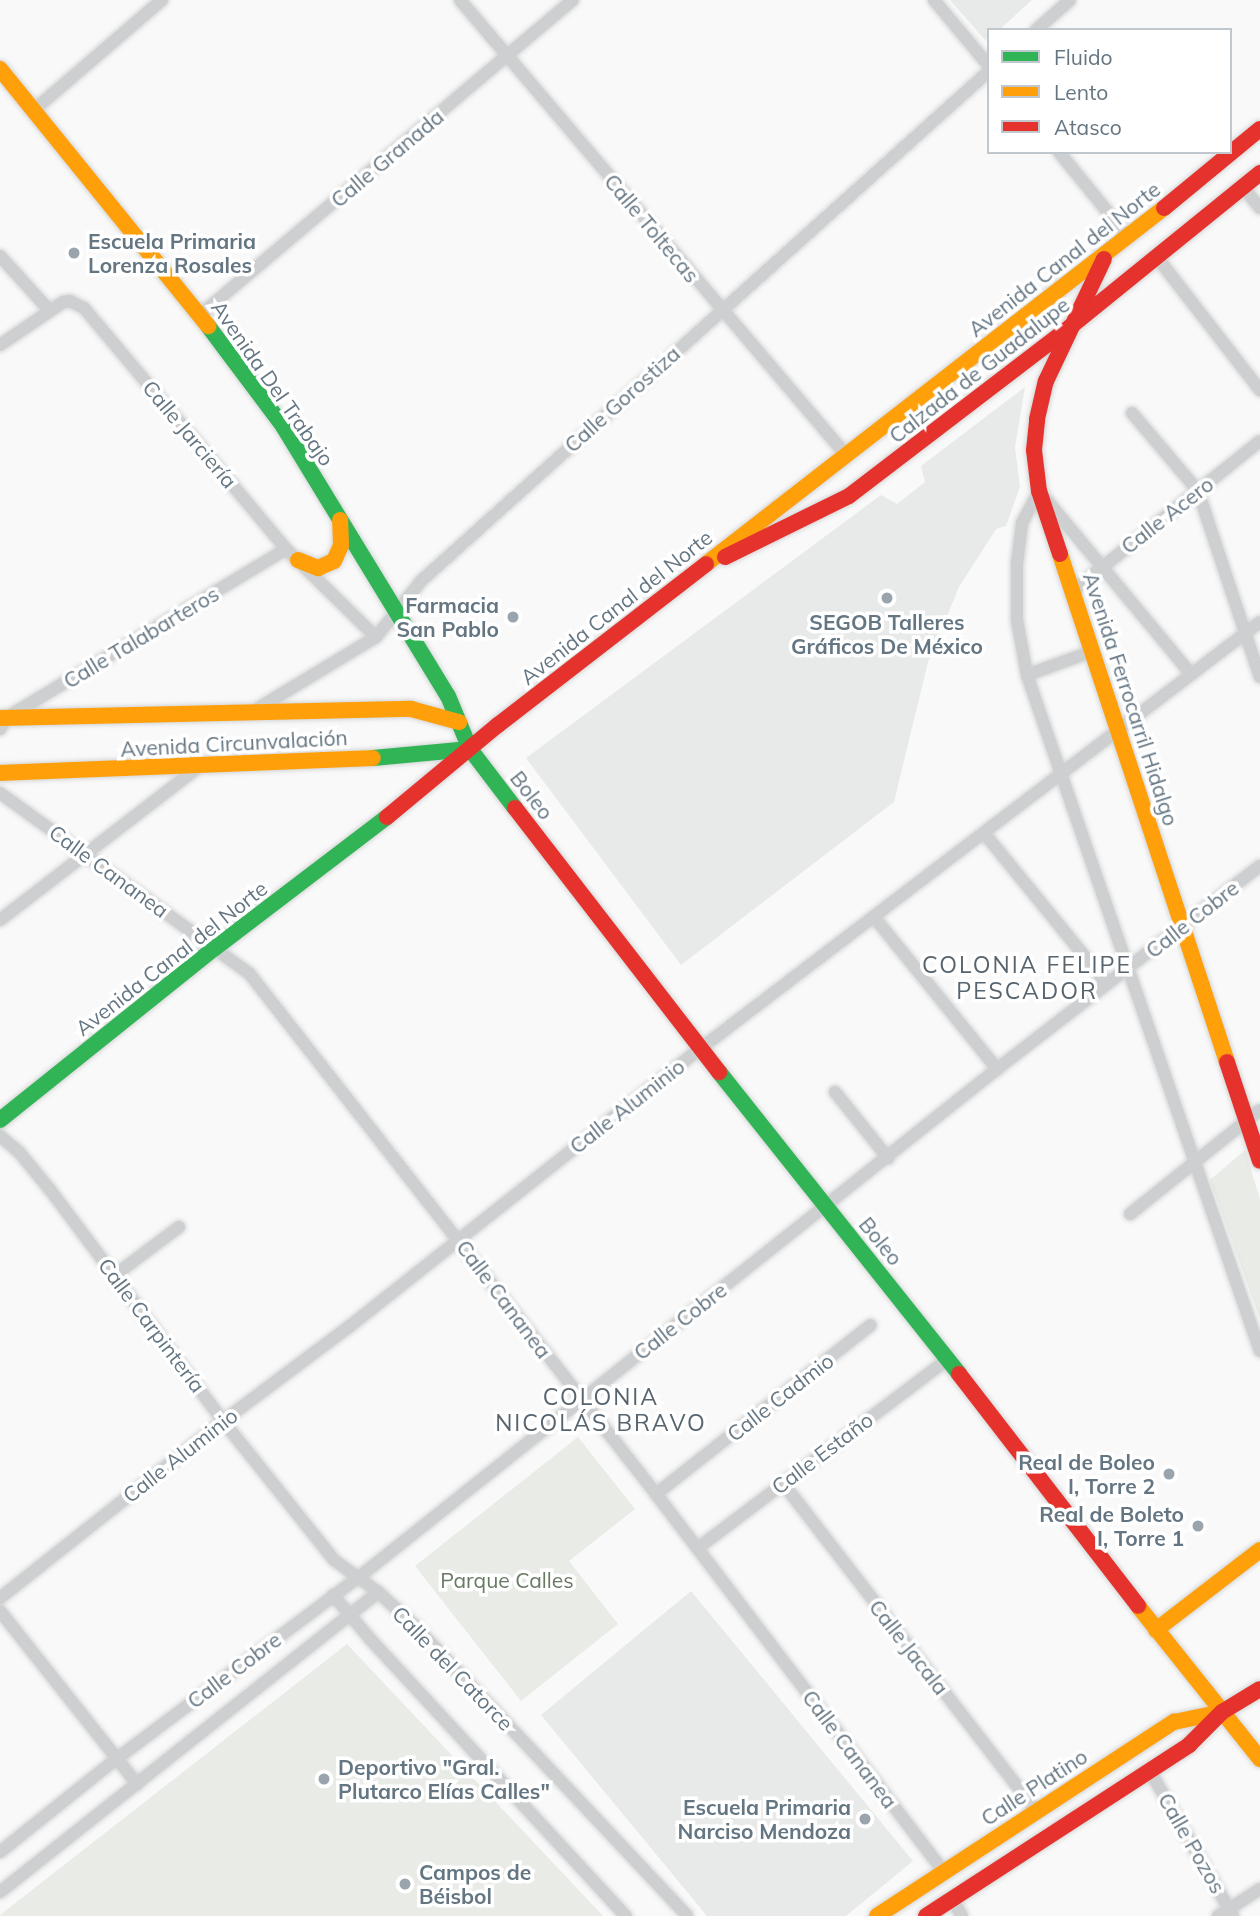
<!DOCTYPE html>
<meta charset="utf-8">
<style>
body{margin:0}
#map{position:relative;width:1260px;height:1916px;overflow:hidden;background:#f9f9f9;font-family:Mulish,sans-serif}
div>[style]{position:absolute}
.built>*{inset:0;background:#e8e9e9}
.green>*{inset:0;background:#e8ebe6}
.roads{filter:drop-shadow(0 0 2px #d5d6d7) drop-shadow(0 0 2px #d5d6d7)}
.street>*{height:12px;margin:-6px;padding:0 6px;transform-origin:6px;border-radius:6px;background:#cecfd0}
.fast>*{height:16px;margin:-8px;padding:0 8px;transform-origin:8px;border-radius:8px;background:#30b455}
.slow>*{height:16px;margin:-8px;padding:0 8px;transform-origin:8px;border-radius:8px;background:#ff9f0a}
.jam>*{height:16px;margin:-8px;padding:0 8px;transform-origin:8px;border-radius:8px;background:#e5322d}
.dots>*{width:19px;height:19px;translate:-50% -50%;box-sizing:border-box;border:4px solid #fff;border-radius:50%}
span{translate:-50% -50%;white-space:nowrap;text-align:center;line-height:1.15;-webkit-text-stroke:7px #fff;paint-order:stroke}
.street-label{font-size:21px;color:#657683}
.poi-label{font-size:21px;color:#657683;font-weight:700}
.left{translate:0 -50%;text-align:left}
.right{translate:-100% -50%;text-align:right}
.park-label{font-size:21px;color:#687a64}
.neighbourhood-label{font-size:23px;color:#57646e;letter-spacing:2px}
.legend{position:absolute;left:987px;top:28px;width:245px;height:126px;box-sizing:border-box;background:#fff;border:2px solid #c1c8cd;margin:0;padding:9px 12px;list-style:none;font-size:21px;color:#657683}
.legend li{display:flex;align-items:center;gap:14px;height:35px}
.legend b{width:35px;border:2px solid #c1c8cd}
</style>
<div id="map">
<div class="built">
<i style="clip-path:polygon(950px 0,1032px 0,999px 30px,989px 30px,986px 41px)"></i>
<i style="clip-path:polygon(1025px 387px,1015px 447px,1020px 487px,1006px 526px,996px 529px,959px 587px,928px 662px,894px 802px,681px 965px,526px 758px,881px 495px,897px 504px,925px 482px,921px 466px)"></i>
<i style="clip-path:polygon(691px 1591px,913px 1861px,846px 1916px,707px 1916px,541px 1715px)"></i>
</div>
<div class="green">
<i style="clip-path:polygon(1245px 1150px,1260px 1199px,1260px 1319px,1210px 1180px)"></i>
<i style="clip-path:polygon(578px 1437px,635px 1509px,569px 1561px,618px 1624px,521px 1701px,415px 1566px)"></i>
<i style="clip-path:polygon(347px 1644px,603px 1916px,0 1916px,0 1915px)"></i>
</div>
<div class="roads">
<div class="street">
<i style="left:460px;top:0;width:597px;rotate:49.69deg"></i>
<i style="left:934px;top:0;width:86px;rotate:50.2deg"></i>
<i style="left:1036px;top:30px;width:45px;rotate:-41.4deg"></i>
<i style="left:34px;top:110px;width:169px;rotate:-40.7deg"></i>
<i style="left:1059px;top:152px;width:109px;rotate:50.9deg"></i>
<i style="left:1243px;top:187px;width:27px;rotate:51deg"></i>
<i style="left:0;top:256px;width:72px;rotate:47.8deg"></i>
<i style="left:1156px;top:256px;width:170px;rotate:52.2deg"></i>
<i style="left:200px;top:315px;width:488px;rotate:-40.2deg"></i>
<i style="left:0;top:345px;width:76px;rotate:-34.3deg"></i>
<i style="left:63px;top:302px;width:7px;rotate:-8deg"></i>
<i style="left:70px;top:301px;width:16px;rotate:27deg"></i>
<i style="left:84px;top:308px;width:314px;rotate:50deg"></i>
<i style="left:286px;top:549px;width:126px;rotate:44.4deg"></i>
<i style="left:1132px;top:413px;width:102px;rotate:49.8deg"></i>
<i style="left:1198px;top:491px;width:196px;rotate:71.6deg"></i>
<i style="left:1074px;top:590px;width:238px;rotate:-38.7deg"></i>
<i style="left:1191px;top:674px;width:238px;rotate:-129.7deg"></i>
<i style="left:1039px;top:491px;width:36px;rotate:118deg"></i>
<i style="left:1022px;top:523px;width:41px;rotate:97deg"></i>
<i style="left:1017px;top:564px;width:56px;rotate:90deg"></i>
<i style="left:1017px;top:620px;width:56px;rotate:79.7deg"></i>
<i style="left:1027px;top:675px;width:715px;rotate:70.98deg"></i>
<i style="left:1027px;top:675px;width:70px;rotate:-20deg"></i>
<i style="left:252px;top:712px;width:145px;rotate:-31.2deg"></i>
<i style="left:376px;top:637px;width:72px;rotate:-51.2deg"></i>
<i style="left:421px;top:581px;width:763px;rotate:-41.92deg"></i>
<i style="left:0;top:729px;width:13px;rotate:-61deg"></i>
<i style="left:6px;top:718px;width:327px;rotate:-31.1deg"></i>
<i style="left:0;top:793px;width:307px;rotate:35.9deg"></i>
<i style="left:249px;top:973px;width:661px;rotate:52deg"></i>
<i style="left:656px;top:1494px;width:475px;rotate:52.7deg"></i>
<i style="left:984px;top:833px;width:195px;rotate:50.8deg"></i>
<i style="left:874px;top:917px;width:196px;rotate:51deg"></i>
<i style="left:0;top:920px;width:252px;rotate:-37.6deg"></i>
<i style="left:835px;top:1092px;width:85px;rotate:51.2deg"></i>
<i style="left:0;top:1136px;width:25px;rotate:40deg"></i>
<i style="left:19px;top:1152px;width:50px;rotate:50.6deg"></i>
<i style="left:51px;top:1191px;width:287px;rotate:53.2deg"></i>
<i style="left:223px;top:1421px;width:178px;rotate:51.4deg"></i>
<i style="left:334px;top:1560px;width:54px;rotate:36deg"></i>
<i style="left:378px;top:1592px;width:52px;rotate:42.6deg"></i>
<i style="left:416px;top:1627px;width:396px;rotate:46.8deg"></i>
<i style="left:1130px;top:1214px;width:166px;rotate:-38.7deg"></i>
<i style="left:115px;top:1275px;width:80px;rotate:-36.9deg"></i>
<i style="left:782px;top:1482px;width:416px;rotate:52.3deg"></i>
<i style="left:656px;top:1494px;width:273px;rotate:-38.2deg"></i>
<i style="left:698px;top:1548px;width:313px;rotate:-37.1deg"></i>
<i style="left:333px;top:1595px;width:59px;rotate:49.8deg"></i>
<i style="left:371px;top:1640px;width:376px;rotate:47.3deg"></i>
<i style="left:0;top:1598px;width:285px;rotate:-38.4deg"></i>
<i style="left:223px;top:1421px;width:159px;rotate:-36.8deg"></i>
<i style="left:350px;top:1326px;width:446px;rotate:-38.4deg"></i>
<i style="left:700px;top:1049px;width:704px;rotate:-37.33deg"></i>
<i style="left:0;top:1611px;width:221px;rotate:51.6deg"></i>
<i style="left:1150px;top:1771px;width:167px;rotate:60.2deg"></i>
<i style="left:0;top:1852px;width:147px;rotate:-38.7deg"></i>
<i style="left:115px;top:1760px;width:305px;rotate:-36.9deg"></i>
<i style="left:359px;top:1577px;width:816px;rotate:-38.53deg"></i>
<i style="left:997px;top:1069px;width:332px;rotate:-37.7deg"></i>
<i style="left:0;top:1892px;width:483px;rotate:-38.4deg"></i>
<i style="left:952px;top:1899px;width:20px;rotate:60deg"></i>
<i style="left:1218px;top:1916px;width:50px;rotate:-32.7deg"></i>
</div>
<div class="fast">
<i style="left:208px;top:326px;width:125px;rotate:53.1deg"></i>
<i style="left:283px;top:426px;width:316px;rotate:58.6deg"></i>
<i style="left:448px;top:696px;width:57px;rotate:67.5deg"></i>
<i style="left:470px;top:749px;width:74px;rotate:52.7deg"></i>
<i style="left:373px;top:758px;width:97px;rotate:-5.3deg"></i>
<i style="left:719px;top:1072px;width:386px;rotate:51.5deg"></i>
<i style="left:0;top:1120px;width:275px;rotate:-38.7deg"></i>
<i style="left:215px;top:948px;width:216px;rotate:-37.3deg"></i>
</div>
<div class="slow">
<i style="left:0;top:69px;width:331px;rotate:51deg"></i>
<i style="left:1060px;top:554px;width:535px;rotate:71.8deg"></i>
<i style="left:298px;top:560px;width:22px;rotate:22deg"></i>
<i style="left:318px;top:568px;width:17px;rotate:-24deg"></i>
<i style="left:334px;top:561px;width:17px;rotate:-66deg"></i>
<i style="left:341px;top:545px;width:25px;rotate:-92deg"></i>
<i style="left:706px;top:564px;width:580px;rotate:-37.86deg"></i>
<i style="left:0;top:718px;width:411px;rotate:-1.3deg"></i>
<i style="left:411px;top:709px;width:50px;rotate:15.2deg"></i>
<i style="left:0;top:773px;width:373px;rotate:-2.3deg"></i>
<i style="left:1138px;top:1606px;width:196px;rotate:51.4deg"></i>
<i style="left:1156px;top:1630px;width:131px;rotate:-37.6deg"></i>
<i style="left:877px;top:1916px;width:355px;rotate:-33.2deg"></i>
<i style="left:1174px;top:1722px;width:49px;rotate:-11.8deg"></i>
</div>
<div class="jam">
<i style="left:1164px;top:208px;width:124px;rotate:-39.5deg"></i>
<i style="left:1060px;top:554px;width:66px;rotate:-108.4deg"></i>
<i style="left:1039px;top:491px;width:41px;rotate:-97deg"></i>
<i style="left:1034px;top:450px;width:31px;rotate:-84deg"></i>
<i style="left:1037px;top:419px;width:39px;rotate:-77deg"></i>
<i style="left:1046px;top:381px;width:135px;rotate:-64.6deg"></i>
<i style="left:725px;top:557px;width:138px;rotate:-26.2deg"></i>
<i style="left:849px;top:496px;width:278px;rotate:-37.4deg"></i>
<i style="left:1070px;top:327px;width:245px;rotate:-39deg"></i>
<i style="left:515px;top:808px;width:334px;rotate:52.3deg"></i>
<i style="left:387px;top:817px;width:144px;rotate:-39.7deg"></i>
<i style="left:498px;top:725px;width:263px;rotate:-37.7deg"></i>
<i style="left:1227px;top:1062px;width:104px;rotate:71.6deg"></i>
<i style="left:959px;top:1374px;width:293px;rotate:52.3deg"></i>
<i style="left:926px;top:1916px;width:314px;rotate:-33deg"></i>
<i style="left:1189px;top:1745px;width:47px;rotate:-45deg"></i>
<i style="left:1222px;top:1712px;width:44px;rotate:-31.2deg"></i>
</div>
</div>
<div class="dots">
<i style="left:74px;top:253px;background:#99a4ac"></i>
<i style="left:887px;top:598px;background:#99a4ac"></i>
<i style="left:513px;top:617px;background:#99a4ac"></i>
<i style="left:1169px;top:1474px;background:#99a4ac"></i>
<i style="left:1198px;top:1526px;background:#99a4ac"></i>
<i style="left:324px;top:1779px;background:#99a4ac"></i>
<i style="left:865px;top:1819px;background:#99a4ac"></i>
<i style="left:405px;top:1884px;background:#99a4ac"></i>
</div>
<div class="street-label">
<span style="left:387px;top:158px;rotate:-40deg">Calle Granada</span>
<span style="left:652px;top:228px;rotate:50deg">Calle Toltecas</span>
<span style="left:1064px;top:259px;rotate:-38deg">Avenida Canal del Norte</span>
<span style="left:979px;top:370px;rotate:-38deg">Calzada de Guadalupe</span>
<span style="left:273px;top:383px;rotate:55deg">Avenida Del Trabajo</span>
<span style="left:622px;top:399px;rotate:-42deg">Calle Gorostiza</span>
<span style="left:190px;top:434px;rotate:50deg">Calle Jarciería</span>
<span style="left:1167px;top:515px;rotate:-38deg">Calle Acero</span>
<span style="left:616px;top:607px;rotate:-38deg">Avenida Canal del Norte</span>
<span style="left:141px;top:637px;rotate:-31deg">Calle Talabarteros</span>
<span style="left:1131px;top:699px;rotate:72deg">Avenida Ferrocarril Hidalgo</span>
<span style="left:234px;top:743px;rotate:-3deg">Avenida Circunvalación</span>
<span style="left:532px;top:795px;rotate:52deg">Boleo</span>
<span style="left:109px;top:871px;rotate:36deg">Calle Cananea</span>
<span style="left:1192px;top:919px;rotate:-38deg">Calle Cobre</span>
<span style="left:171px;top:958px;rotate:-38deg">Avenida Canal del Norte</span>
<span style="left:627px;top:1106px;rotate:-38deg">Calle Aluminio</span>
<span style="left:881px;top:1241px;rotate:51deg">Boleo</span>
<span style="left:504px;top:1299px;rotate:53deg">Calle Cananea</span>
<span style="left:680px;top:1321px;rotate:-38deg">Calle Cobre</span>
<span style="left:152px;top:1325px;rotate:53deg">Calle Carpintería</span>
<span style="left:780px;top:1397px;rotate:-38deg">Calle Cadmio</span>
<span style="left:822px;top:1453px;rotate:-37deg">Calle Estaño</span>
<span style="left:180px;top:1455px;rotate:-38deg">Calle Aluminio</span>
<span style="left:909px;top:1647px;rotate:52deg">Calle Jacala</span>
<span style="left:453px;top:1668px;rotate:46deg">Calle del Catorce</span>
<span style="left:234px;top:1670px;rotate:-37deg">Calle Cobre</span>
<span style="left:850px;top:1749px;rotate:53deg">Calle Cananea</span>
<span style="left:1034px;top:1787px;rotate:-33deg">Calle Platino</span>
<span style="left:1192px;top:1843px;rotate:60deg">Calle Pozos</span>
</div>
<div class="poi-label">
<span class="left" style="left:88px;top:253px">Escuela Primaria<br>Lorenza Rosales</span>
<span class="right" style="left:499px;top:617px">Farmacia<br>San Pablo</span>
<span style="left:887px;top:634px">SEGOB Talleres<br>Gráficos De México</span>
<span class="right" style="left:1155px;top:1474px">Real de Boleo<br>I, Torre 2</span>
<span class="right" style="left:1184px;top:1526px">Real de Boleto<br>I, Torre 1</span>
<span class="left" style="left:338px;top:1779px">Deportivo "Gral.<br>Plutarco Elías Calles"</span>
<span class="right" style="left:851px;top:1819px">Escuela Primaria<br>Narciso Mendoza</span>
<span class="left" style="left:419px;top:1884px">Campos de<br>Béisbol</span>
</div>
<div class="park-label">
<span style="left:507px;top:1580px">Parque Calles</span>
</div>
<div class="neighbourhood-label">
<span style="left:1027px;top:978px">COLONIA FELIPE<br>PESCADOR</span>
<span style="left:601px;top:1410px">COLONIA<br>NICOLÁS BRAVO</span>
</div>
<ul class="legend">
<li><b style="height:9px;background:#30b455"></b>Fluido</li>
<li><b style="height:9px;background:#ff9f0a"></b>Lento</li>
<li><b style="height:9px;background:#e5322d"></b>Atasco</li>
</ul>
</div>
